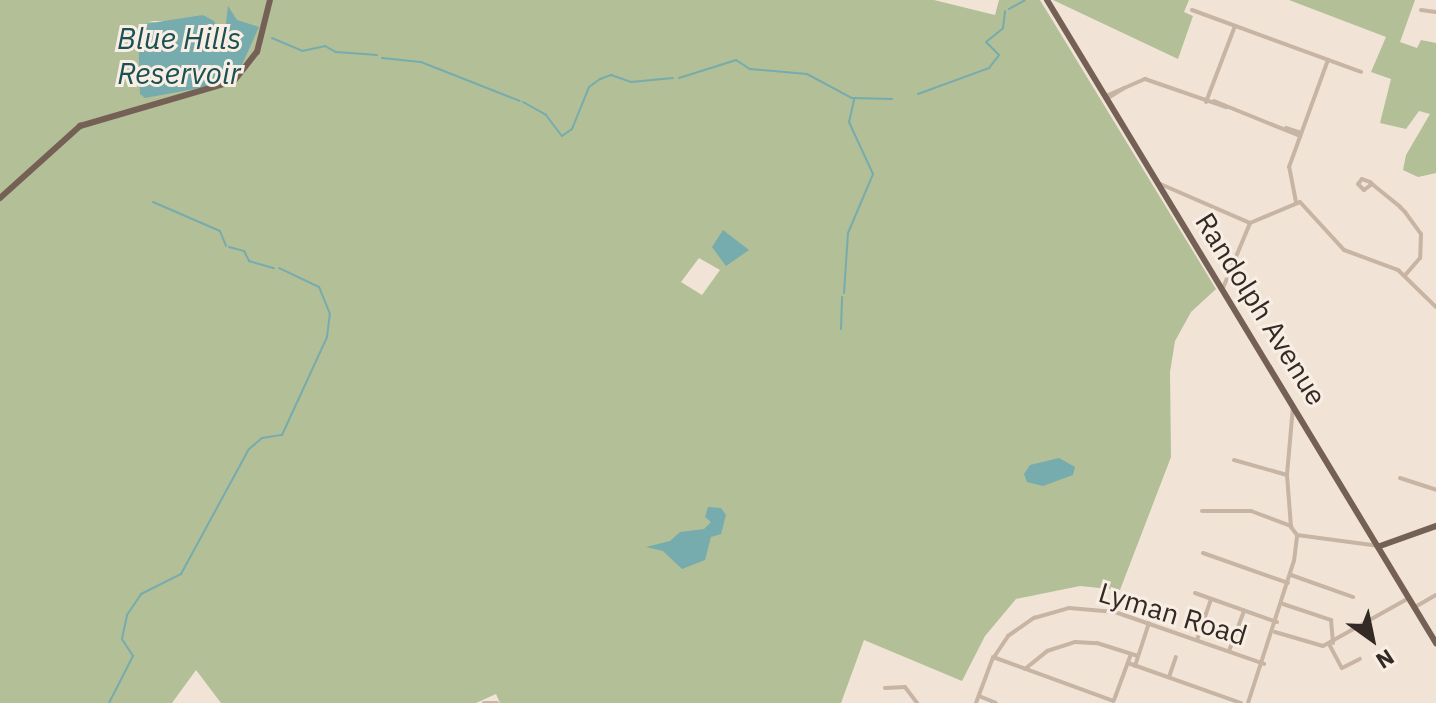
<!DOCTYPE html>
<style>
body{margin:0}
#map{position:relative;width:1436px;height:703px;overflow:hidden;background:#f1e4d7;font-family:"IBM Plex Sans",sans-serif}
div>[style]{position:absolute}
.green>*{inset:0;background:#b2bf97}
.water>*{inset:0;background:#76acad}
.stream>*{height:2px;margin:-1px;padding:0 1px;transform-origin:1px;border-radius:1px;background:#76acad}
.minor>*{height:4px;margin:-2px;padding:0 2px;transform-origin:2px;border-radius:2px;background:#c8b4a3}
.major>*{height:6px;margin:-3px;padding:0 3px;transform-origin:3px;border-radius:3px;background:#756056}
span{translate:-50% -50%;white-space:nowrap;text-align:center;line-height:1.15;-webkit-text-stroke:6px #f9eee3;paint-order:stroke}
.street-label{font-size:28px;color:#332925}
.water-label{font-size:30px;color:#1b5154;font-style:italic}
.north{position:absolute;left:1332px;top:599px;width:80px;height:80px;-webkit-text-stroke:6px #f9eee3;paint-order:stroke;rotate:147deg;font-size:22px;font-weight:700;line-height:32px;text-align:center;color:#332925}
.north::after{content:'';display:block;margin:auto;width:28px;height:36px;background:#332925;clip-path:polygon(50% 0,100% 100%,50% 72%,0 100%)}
</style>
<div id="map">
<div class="green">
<i style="clip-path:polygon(evenodd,0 0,934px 0,995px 15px,999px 0,1040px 0,1216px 289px,1191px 312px,1175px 341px,1170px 372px,1171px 457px,1120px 590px,1080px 586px,1016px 599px,985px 636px,962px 681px,864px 640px,841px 703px,500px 703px,496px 694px,476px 703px,221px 703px,196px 670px,172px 703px,0 703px,0 0,203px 15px,224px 41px,149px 21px,187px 21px,203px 15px,0 0,699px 258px,720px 270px,702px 295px,681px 282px,699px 258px)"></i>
<i style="clip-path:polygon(1053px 0,1189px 0,1184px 12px,1193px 16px,1178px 59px)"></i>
<i style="clip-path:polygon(1289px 0,1415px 0,1400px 42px,1417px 48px,1421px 40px,1436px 43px,1436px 173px,1418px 177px,1403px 170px,1406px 155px,1430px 114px,1419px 111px,1406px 129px,1380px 123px,1391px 79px,1371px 72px,1386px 37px)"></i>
</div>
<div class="water">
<i style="clip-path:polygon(228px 6px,237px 20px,259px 27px,240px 69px,211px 86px,145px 98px,140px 94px,138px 25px,203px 15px,214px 21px,224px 41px)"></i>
<i style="clip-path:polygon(723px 230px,749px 250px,726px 266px,712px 247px)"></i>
<i style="clip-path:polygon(1059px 458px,1075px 467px,1073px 475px,1043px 486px,1027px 482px,1024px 474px,1030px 465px)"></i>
<i style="clip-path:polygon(708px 507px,721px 508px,726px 515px,721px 534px,711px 537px,705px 560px,682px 569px,663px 551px,646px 547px,670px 541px,680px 532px,704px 529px,711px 522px,705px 517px)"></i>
</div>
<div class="stream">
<i style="left:1009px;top:9px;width:18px;rotate:-29deg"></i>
<i style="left:272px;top:38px;width:33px;rotate:23deg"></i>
<i style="left:302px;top:51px;width:24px;rotate:-12deg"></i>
<i style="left:325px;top:46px;width:13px;rotate:29deg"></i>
<i style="left:336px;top:52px;width:41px;rotate:4.2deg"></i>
<i style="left:382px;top:58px;width:39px;rotate:6deg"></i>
<i style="left:421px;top:62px;width:106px;rotate:21.5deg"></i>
<i style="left:679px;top:78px;width:60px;rotate:-17.5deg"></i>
<i style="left:736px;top:60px;width:17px;rotate:33deg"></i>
<i style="left:750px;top:69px;width:57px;rotate:5deg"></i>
<i style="left:807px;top:74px;width:51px;rotate:28.1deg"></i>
<i style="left:852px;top:98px;width:40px;rotate:1.4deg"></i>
<i style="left:918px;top:94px;width:76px;rotate:-20.1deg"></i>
<i style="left:989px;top:68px;width:16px;rotate:-52deg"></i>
<i style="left:999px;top:55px;width:18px;rotate:-135deg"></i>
<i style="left:986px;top:42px;width:22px;rotate:-39deg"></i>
<i style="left:1003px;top:28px;width:17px;rotate:-83deg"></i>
<i style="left:523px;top:102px;width:26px;rotate:29deg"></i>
<i style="left:546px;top:115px;width:26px;rotate:53deg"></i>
<i style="left:562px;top:136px;width:12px;rotate:-35deg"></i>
<i style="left:572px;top:129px;width:45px;rotate:-68deg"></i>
<i style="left:589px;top:87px;width:14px;rotate:-36deg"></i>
<i style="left:600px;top:79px;width:12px;rotate:-20deg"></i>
<i style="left:611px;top:75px;width:21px;rotate:19deg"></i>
<i style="left:631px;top:82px;width:42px;rotate:-5.4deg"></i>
<i style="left:153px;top:202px;width:73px;rotate:23.4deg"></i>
<i style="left:220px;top:231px;width:16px;rotate:68deg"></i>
<i style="left:229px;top:247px;width:16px;rotate:15deg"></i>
<i style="left:244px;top:251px;width:11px;rotate:63deg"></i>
<i style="left:249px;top:261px;width:26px;rotate:16deg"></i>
<i style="left:844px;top:293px;width:60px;rotate:-86.2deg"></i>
<i style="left:848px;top:233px;width:64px;rotate:-67deg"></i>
<i style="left:873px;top:174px;width:57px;rotate:-114.8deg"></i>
<i style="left:849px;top:122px;width:23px;rotate:-77deg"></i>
<i style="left:841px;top:329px;width:32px;rotate:-88deg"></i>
<i style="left:109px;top:703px;width:53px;rotate:-62.9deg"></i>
<i style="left:133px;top:656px;width:20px;rotate:-123deg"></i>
<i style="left:122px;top:639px;width:25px;rotate:-78deg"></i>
<i style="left:127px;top:615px;width:25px;rotate:-56deg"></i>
<i style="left:141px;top:594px;width:45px;rotate:-26.6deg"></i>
<i style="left:181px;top:574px;width:142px;rotate:-61.5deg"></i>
<i style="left:249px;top:449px;width:17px;rotate:-40deg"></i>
<i style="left:262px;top:438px;width:20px;rotate:-9deg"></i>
<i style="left:282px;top:435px;width:108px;rotate:-65.3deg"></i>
<i style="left:327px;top:337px;width:23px;rotate:-83deg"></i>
<i style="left:330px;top:314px;width:29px;rotate:-112deg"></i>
<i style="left:319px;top:287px;width:44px;rotate:-154.6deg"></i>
</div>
<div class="minor">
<i style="left:1192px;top:10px;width:180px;rotate:20.1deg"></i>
<i style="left:1421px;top:10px;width:15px;rotate:8deg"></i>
<i style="left:1106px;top:96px;width:43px;rotate:-23.6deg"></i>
<i style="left:1145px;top:79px;width:86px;rotate:19.1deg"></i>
<i style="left:1108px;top:98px;width:19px;rotate:-32deg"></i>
<i style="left:1214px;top:101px;width:93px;rotate:22.1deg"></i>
<i style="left:1206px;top:102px;width:81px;rotate:-69.1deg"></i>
<i style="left:1286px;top:128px;width:16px;rotate:18deg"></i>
<i style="left:1158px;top:183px;width:100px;rotate:23.5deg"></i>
<i style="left:1250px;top:223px;width:54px;rotate:-22.8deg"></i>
<i style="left:1300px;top:202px;width:65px;rotate:47.5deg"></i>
<i style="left:1344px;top:250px;width:58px;rotate:20.3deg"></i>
<i style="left:1398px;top:270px;width:53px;rotate:44.2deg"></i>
<i style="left:1372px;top:184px;width:10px;rotate:143deg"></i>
<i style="left:1364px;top:190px;width:8px;rotate:-135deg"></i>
<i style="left:1358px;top:184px;width:6px;rotate:-51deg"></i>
<i style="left:1362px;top:179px;width:9px;rotate:21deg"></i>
<i style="left:1370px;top:182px;width:3px;rotate:45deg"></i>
<i style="left:1372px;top:184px;width:36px;rotate:39deg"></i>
<i style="left:1400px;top:207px;width:7px;rotate:45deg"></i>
<i style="left:1405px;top:212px;width:27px;rotate:54deg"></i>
<i style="left:1421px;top:234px;width:24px;rotate:92deg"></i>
<i style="left:1420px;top:258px;width:23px;rotate:131deg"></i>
<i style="left:1296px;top:202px;width:36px;rotate:-101deg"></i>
<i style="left:1289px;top:167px;width:114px;rotate:-70deg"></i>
<i style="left:1223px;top:288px;width:70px;rotate:-67.4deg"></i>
<i style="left:1234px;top:460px;width:55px;rotate:15.8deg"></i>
<i style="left:1400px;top:478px;width:38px;rotate:18deg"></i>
<i style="left:1202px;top:511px;width:49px"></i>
<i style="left:1251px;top:511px;width:43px;rotate:20.6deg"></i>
<i style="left:1297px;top:535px;width:83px;rotate:7.6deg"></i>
<i style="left:1203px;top:553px;width:90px;rotate:19.4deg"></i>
<i style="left:1291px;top:575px;width:66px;rotate:19.5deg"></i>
<i style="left:1195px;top:593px;width:87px;rotate:19.5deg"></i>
<i style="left:1283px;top:604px;width:51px;rotate:18.4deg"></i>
<i style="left:1331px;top:620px;width:23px;rotate:85deg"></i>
<i style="left:1415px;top:607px;width:24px;rotate:-30deg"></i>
<i style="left:1275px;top:632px;width:50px;rotate:16.3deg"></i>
<i style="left:1323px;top:646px;width:98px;rotate:-29.2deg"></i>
<i style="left:1197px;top:640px;width:43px;rotate:-71.1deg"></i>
<i style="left:1329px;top:644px;width:27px;rotate:62deg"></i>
<i style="left:1342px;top:668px;width:20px;rotate:-27deg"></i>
<i style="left:1229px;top:651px;width:43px;rotate:-69.4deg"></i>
<i style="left:993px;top:657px;width:128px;rotate:20.1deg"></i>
<i style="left:1128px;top:663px;width:120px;rotate:19.5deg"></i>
<i style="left:1135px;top:666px;width:45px;rotate:-72deg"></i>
<i style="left:1025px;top:669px;width:28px;rotate:-39deg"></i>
<i style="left:1047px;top:651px;width:29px;rotate:-18deg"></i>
<i style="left:1075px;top:642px;width:22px;rotate:3deg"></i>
<i style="left:1097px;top:643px;width:43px;rotate:17.6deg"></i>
<i style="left:1169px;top:677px;width:21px;rotate:-71deg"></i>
<i style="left:885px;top:688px;width:20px;rotate:-3deg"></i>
<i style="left:905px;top:687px;width:20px;rotate:53deg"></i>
<i style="left:979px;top:696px;width:18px;rotate:22deg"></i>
<i style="left:1114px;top:700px;width:49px;rotate:-69.7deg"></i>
<i style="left:484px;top:703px;width:13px"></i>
<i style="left:976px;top:703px;width:46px;rotate:-69.6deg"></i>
<i style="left:992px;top:660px;width:29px;rotate:-56deg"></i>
<i style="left:1008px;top:636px;width:32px;rotate:-35deg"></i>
<i style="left:1034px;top:618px;width:36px;rotate:-16deg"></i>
<i style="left:1069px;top:608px;width:46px;rotate:5deg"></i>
<i style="left:1115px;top:612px;width:158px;rotate:19.2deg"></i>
<i style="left:1248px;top:703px;width:149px;rotate:-72.1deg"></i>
<i style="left:1294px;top:561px;width:26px;rotate:-83deg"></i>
<i style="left:1297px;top:535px;width:10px;rotate:-127deg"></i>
<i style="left:1291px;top:527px;width:52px;rotate:-94.4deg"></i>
<i style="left:1287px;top:475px;width:68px;rotate:-85deg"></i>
</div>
<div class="major">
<i style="left:1047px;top:0;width:752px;rotate:58.83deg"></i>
<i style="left:0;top:198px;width:108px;rotate:-42deg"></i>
<i style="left:80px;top:126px;width:160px;rotate:-16.3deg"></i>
<i style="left:234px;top:81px;width:37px;rotate:-52deg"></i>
<i style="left:257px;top:52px;width:54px;rotate:-76deg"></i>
<i style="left:1380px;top:546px;width:59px;rotate:-19.7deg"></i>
</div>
<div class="street-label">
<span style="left:1261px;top:309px;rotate:58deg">Randolph Avenue</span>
<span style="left:1173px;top:614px;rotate:17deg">Lyman Road</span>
</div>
<div class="water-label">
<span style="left:179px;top:55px">Blue Hills<br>Reservoir</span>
</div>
<div class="north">N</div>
</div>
